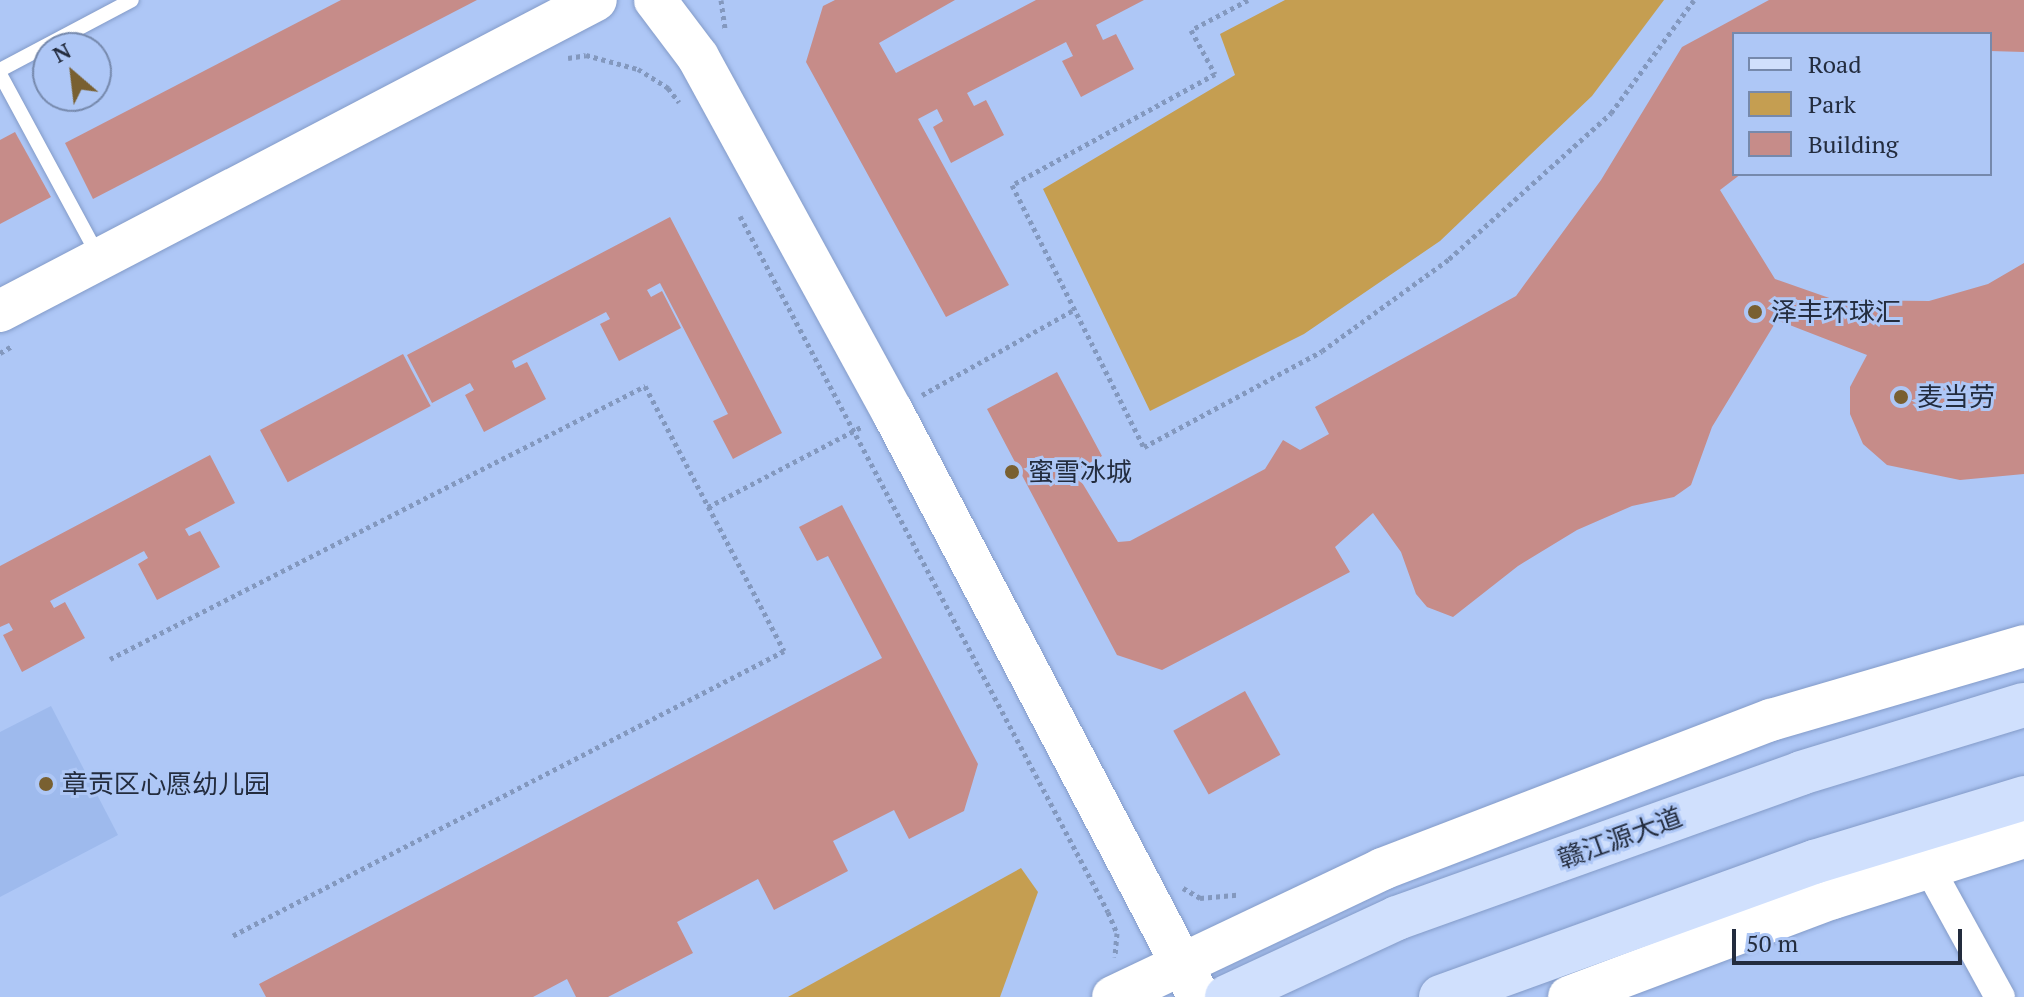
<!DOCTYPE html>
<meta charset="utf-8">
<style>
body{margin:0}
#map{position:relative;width:2024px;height:997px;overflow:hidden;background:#aec7f6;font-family:"PT Serif","Noto Sans SC",serif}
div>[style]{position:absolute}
.built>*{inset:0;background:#9ebaed}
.green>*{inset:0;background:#c59e51}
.building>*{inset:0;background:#c68c89;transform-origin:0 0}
.path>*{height:5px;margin-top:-2.5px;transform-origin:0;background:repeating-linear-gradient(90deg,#8398be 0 4px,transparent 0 8px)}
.roads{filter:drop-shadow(0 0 2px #839bc8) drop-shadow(0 0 2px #839bc8)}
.lane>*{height:14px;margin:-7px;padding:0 7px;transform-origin:7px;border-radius:7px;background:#fff}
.street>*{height:30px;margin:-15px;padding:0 15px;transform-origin:15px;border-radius:15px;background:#fff}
.secondary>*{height:42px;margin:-21px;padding:0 21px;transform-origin:21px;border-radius:21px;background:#fff}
.primary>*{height:44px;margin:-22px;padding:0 22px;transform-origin:22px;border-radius:22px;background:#d0e0fd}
.dots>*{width:22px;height:22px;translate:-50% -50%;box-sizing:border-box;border:4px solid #aec7f6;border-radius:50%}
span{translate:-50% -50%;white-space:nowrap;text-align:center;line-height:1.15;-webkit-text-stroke:6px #aec7f6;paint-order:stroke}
.poi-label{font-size:26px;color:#232c3e}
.left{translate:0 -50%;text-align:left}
.street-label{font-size:26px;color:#232c3e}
.legend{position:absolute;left:1732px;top:32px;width:260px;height:144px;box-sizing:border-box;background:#aec7f6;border:2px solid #7689ac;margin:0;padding:10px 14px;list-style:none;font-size:24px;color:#232c3e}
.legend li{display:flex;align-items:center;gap:16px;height:40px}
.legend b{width:40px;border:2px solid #7689ac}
.north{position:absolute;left:32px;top:32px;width:80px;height:80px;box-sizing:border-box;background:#aec7f6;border:2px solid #7689ac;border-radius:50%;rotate:332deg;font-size:22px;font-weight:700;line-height:32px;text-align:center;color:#232c3e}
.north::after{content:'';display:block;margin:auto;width:28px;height:36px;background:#796031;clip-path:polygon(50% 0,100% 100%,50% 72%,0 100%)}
.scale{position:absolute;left:1732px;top:929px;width:230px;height:36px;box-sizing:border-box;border:4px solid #232c3e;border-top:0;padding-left:10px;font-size:24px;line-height:28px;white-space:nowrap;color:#232c3e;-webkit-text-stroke:6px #aec7f6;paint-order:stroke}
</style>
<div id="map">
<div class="built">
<i style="clip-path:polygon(51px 706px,118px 835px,0 897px,0 732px)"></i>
</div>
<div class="green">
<i style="clip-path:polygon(1285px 0,1664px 0,1592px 96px,1440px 241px,1304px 334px,1150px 411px,1043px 189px,1235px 75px,1220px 34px)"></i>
<i style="clip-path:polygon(1021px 868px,1038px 892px,1000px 997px,788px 997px)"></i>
</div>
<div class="building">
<i style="clip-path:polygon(341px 0,477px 0,93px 199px,65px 143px)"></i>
<i style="clip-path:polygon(835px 0,955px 0,879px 43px,896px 73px,1036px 0,1144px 0,1096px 25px,1103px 40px,1116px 34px,1134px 69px,1081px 97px,1062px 61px,1073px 56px,1066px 42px,967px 93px,974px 106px,986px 100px,1004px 135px,951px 163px,933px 127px,943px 121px,937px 109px,918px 119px,1009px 285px,946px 317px,806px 62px,823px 6px)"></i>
<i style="clip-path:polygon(1769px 0,2024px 0,2024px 52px,1990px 51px,1990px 34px,1734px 34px,1734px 174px,1741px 174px,1720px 190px,1775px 279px,1835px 300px,1929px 301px,1988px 284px,2024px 263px,2024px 474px,1960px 480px,1887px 465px,1863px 444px,1850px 414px,1850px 387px,1867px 355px,1777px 320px,1712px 427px,1691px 485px,1674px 497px,1632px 506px,1577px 530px,1518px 566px,1453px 617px,1427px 607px,1416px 594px,1401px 552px,1373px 513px,1335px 547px,1350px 572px,1162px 670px,1117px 655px,987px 409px,1057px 372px,1102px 456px,1075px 471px,1118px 542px,1130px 541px,1265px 469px,1283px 440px,1300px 450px,1329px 434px,1315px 407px,1516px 296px,1601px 180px,1682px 47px)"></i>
<i style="clip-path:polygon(15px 132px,51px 197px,0 224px,0 140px)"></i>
<i style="clip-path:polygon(670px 217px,782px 433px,733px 459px,713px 421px,728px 414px,660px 283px,647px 290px,651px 297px,662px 291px,681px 328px,619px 361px,600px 324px,610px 319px,606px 312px,512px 361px,515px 368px,527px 362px,546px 399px,484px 432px,465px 395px,474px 390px,470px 383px,432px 403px,407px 355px)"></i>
<i style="left:403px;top:354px;width:59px;height:162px;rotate:62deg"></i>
<i style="clip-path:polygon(210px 455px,235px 503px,185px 529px,189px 536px,200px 531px,220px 567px,157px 600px,138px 564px,148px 558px,144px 551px,50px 601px,54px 608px,65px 602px,85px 638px,22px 672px,3px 635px,13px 630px,9px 623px,0 627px,0 566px)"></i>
<i style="clip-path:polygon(842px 505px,978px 764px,964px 811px,909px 839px,894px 810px,833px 841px,848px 871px,774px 910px,758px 879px,677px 922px,693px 953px,608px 997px,576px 997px,567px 979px,533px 997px,266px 997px,259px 984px,882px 658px,828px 556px,817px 561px,799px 527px)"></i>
<i style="left:1245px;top:691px;width:73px;height:82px;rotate:61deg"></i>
</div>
<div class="path">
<i style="left:721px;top:0;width:30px;rotate:82deg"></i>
<i style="left:1248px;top:0;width:64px;rotate:152.2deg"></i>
<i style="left:1191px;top:30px;width:50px;rotate:61.4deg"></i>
<i style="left:1215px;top:74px;width:231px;rotate:151.3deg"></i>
<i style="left:1012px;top:185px;width:293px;rotate:63.3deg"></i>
<i style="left:1144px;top:447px;width:202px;rotate:-28.3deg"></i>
<i style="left:1322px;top:351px;width:157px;rotate:-35.9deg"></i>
<i style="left:1449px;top:259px;width:218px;rotate:-42deg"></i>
<i style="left:1611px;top:113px;width:140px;rotate:-53.7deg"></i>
<i style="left:568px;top:58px;width:18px;rotate:-9deg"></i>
<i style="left:586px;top:55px;width:54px;rotate:15.1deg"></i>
<i style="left:638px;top:69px;width:36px;rotate:32deg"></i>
<i style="left:668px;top:88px;width:18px;rotate:52deg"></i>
<i style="left:740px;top:216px;width:787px;rotate:62.13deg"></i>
<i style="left:1108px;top:912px;width:23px;rotate:67deg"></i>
<i style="left:1117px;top:933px;width:24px;rotate:95deg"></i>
<i style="left:0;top:353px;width:14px;rotate:-30deg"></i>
<i style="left:922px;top:395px;width:176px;rotate:-29.3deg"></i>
<i style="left:708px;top:507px;width:175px;rotate:-27.6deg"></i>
<i style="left:110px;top:659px;width:601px;rotate:-27.03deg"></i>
<i style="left:645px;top:386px;width:299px;rotate:62.3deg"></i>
<i style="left:784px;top:651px;width:621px;rotate:152.69deg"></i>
<i style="left:1183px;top:888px;width:20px;rotate:30deg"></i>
<i style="left:1200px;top:898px;width:37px;rotate:-5deg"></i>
</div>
<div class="roads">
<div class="lane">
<i style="left:0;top:70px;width:149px;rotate:-27.9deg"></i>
<i style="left:0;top:74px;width:208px;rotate:61.6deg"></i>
</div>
<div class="street">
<i style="left:1929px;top:868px;width:147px;rotate:61.2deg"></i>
</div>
<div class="secondary">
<i style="left:655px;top:0;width:71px;rotate:53deg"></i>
<i style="left:698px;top:57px;width:404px;rotate:61.3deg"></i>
<i style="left:892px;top:411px;width:662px;rotate:62.35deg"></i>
<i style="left:0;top:311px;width:672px;rotate:-27.56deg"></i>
<i style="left:1113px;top:997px;width:298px;rotate:-25.4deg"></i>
<i style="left:1382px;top:869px;width:417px;rotate:-21deg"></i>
<i style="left:1771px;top:720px;width:264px;rotate:-16.3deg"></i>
<i style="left:1569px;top:997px;width:282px;rotate:-20.6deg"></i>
<i style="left:1833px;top:898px;width:201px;rotate:-17.7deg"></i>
</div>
<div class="primary">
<i style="left:1227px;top:997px;width:187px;rotate:-24.9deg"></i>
<i style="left:1397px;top:918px;width:429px;rotate:-19.7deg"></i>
<i style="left:1801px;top:773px;width:233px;rotate:-17deg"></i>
<i style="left:1441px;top:997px;width:397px;rotate:-19.9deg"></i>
<i style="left:1814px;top:862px;width:220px;rotate:-16.9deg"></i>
</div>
</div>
<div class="dots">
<i style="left:1755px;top:312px;background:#796031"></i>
<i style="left:1901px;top:397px;background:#796031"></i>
<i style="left:1012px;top:472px;background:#796031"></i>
<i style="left:46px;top:784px;background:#796031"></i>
</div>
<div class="poi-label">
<span class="left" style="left:1771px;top:312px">泽丰环球汇</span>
<span class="left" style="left:1917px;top:397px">麦当劳</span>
<span class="left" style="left:1028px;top:472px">蜜雪冰城</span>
<span class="left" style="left:62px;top:784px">章贡区心愿幼儿园</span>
</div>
<div class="street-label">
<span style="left:1620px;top:838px;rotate:-20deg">赣江源大道</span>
</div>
<ul class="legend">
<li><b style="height:10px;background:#d0e0fd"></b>Road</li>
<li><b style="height:22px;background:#c59e51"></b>Park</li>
<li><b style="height:22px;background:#c68c89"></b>Building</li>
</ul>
<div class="north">N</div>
<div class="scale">50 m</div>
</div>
